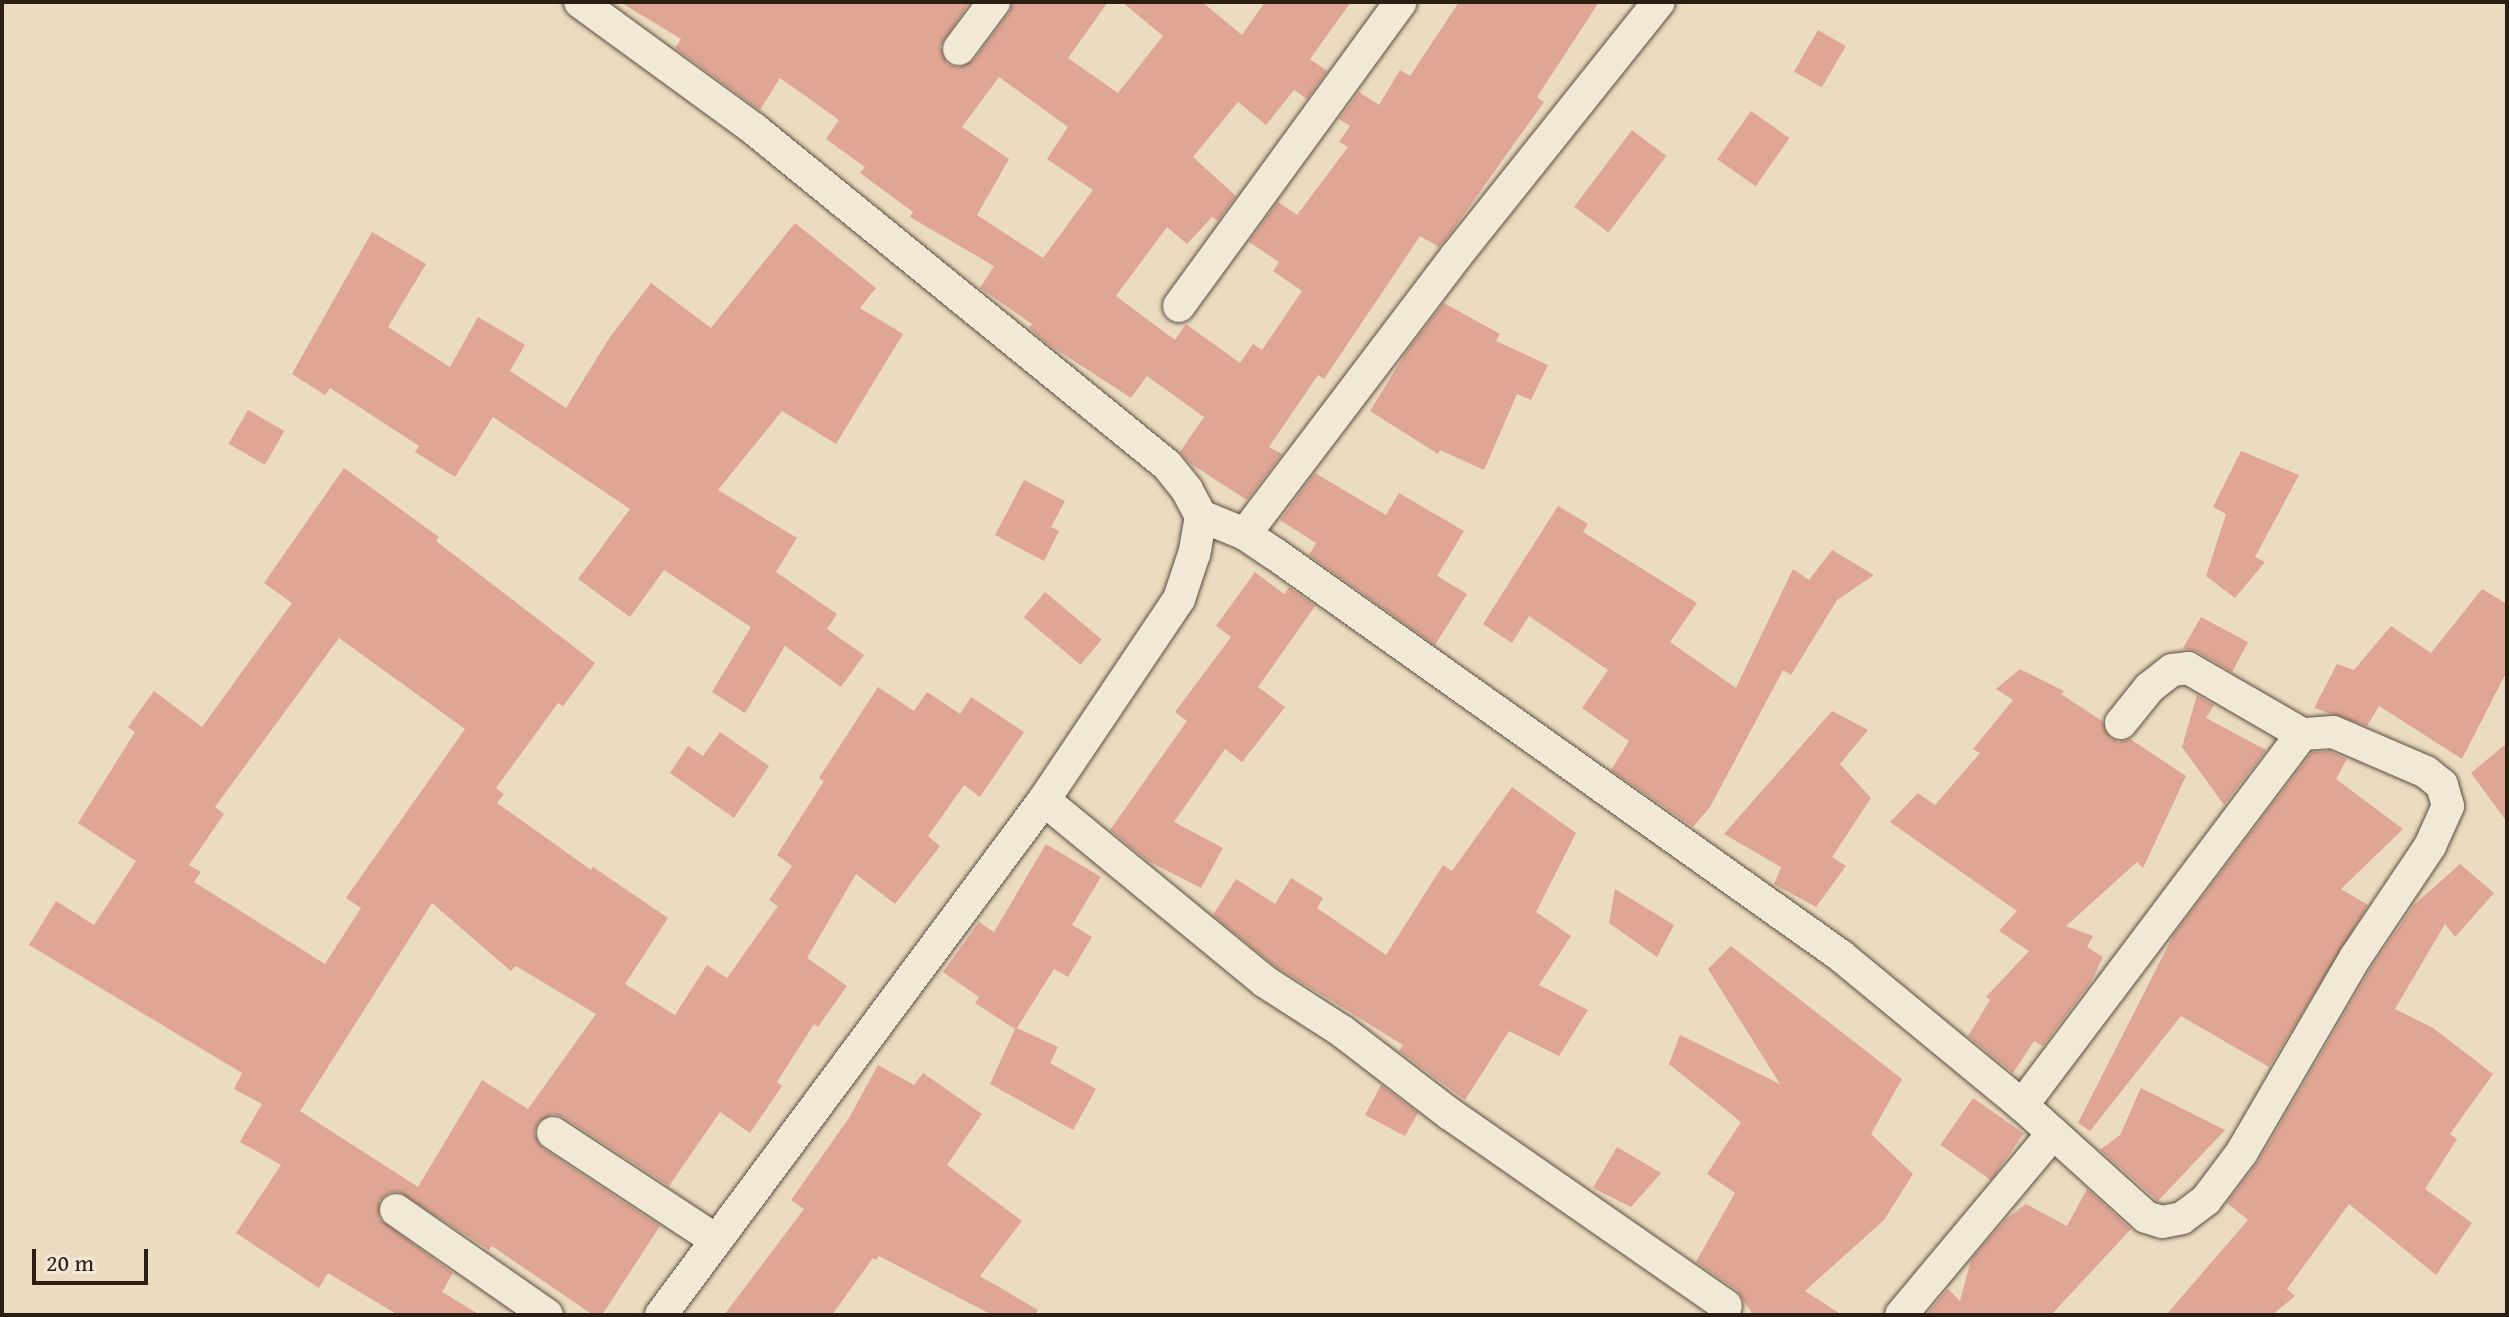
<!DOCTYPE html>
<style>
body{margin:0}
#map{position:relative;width:2509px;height:1317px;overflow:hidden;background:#ebdbc0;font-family:"Gentium Book Plus",serif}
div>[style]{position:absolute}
.building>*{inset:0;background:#e0a695;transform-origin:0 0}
.roads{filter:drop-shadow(0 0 2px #5b4e3f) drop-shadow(0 0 2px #5b4e3f)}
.street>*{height:32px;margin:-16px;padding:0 16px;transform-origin:16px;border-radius:16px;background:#f2e8d6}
span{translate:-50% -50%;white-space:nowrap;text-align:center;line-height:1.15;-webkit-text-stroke:7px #f2e8d6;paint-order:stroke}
.frame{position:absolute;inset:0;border:4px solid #2b1f14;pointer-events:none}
.scale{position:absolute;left:32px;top:1249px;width:116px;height:36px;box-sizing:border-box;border:4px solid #2b1f14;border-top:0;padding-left:10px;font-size:24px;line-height:28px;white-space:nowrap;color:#2b1f14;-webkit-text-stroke:6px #f2e8d6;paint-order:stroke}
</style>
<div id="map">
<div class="building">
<i style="clip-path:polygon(evenodd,620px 2px,970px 2px,940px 46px,947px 64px,958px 68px,974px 60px,1009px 13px,1013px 2px,1108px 2px,1068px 58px,1118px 93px,1163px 36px,1122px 2px,1202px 2px,1242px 35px,1265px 2px,1351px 2px,1310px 59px,1327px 71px,1307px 99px,1294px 90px,1266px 125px,1238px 102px,1193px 157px,1236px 196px,1218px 221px,1212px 217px,1187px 244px,1167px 227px,1116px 296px,1175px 340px,1186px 324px,1240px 363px,1253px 344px,1262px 350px,1302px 291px,1273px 271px,1279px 262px,1249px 242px,1278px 202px,1297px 215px,1348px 147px,1339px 142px,1350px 126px,1339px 119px,1359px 92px,1379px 105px,1400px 70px,1410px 76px,1459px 2px,1599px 2px,1537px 97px,1544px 102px,1452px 231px,1439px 247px,1420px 236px,1324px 379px,1318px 375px,1269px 447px,1282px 454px,1247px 500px,1191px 464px,1180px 452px,1204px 417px,1147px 376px,1131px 398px,1048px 344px,1029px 328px,1032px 324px,980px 288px,994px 266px,910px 217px,913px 212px,860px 173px,865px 167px,826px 139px,839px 120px,780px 78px,760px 110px,675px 48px,681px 39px,620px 2px,999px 77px,1068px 127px,1047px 159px,1093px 190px,1043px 258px,977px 215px,1009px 159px,962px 127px,999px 77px)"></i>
<i style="left:1818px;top:30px;width:32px;height:48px;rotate:30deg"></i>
<i style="left:1751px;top:111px;width:47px;height:59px;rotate:35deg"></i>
<i style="left:1632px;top:130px;width:43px;height:96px;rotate:37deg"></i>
<i style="clip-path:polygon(795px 223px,876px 288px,860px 308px,903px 334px,836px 444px,782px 411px,718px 490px,797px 538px,776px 572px,837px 614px,827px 629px,864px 655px,841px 687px,785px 646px,745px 713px,712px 692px,751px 627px,664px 570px,630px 617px,578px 579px,630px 509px,493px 417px,455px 477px,415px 452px,419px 446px,330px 388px,325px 395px,292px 374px,372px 232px,426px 264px,388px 327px,450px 367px,478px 317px,525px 345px,510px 371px,566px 408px,610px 337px,651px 283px,711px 328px)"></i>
<i style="clip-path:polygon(1444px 303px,1500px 334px,1496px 341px,1548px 365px,1531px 400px,1517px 394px,1484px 470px,1440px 450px,1438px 454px,1370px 411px,1407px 351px)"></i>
<i style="left:248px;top:410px;width:42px;height:39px;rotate:30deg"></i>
<i style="clip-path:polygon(2241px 451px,2299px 475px,2255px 557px,2265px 562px,2235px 598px,2206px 576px,2226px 514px,2213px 507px)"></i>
<i style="clip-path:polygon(evenodd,344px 468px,439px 537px,436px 541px,595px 663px,563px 706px,558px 703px,496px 788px,504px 794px,497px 803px,591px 870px,593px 867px,668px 918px,625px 984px,675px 1015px,707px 965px,727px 978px,778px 906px,769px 900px,792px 866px,777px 855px,824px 781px,819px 778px,878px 687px,914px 711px,927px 692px,960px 714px,971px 697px,1024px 732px,980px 797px,964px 785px,928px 836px,940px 846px,895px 904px,856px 874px,807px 958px,847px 986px,818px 1027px,814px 1024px,777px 1082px,782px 1086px,750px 1133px,720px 1112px,669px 1186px,563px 1117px,553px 1114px,538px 1122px,534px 1133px,542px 1148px,660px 1226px,602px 1315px,593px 1315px,492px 1246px,489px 1250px,398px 1191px,389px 1193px,380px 1200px,379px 1219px,453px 1273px,442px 1292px,480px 1315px,398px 1315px,328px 1273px,319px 1288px,236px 1233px,281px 1165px,240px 1142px,262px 1104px,234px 1089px,242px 1073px,29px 945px,56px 901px,94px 925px,136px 861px,78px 823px,135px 732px,128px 727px,154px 691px,202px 727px,292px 603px,264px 583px,344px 468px,339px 638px,465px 729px,346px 898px,361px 908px,325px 964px,194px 882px,201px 872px,189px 865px,224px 814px,215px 807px,339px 638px,344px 468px,432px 903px,511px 971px,516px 966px,596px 1014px,528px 1109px,482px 1080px,418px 1187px,300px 1111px,432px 903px)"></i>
<i style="clip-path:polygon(1315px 473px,1386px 515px,1399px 493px,1464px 531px,1437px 576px,1467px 594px,1435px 645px,1309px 555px,1316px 543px,1280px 520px)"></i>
<i style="clip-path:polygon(1024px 480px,1065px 501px,1051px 527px,1059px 531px,1044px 561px,995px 535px)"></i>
<i style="clip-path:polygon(1558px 506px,1588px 524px,1583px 532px,1697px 603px,1670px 642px,1736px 688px,1793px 569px,1809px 580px,1832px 550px,1874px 575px,1837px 600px,1791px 675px,1783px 670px,1710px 807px,1693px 827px,1611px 770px,1629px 741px,1582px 708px,1608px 670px,1529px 616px,1512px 643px,1483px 624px)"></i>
<i style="clip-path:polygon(1255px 572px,1284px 594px,1289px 587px,1315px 606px,1258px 687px,1285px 707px,1242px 762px,1225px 749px,1174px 822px,1223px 848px,1201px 888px,1148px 861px,1110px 830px,1187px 721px,1175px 712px,1231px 637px,1216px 626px)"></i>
<i style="clip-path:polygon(2482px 589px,2507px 604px,2507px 671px,2462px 759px,2379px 706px,2367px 726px,2314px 708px,2337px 664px,2354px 670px,2391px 626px,2431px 653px)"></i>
<i style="left:1045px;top:592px;width:74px;height:33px;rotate:40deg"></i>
<i style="clip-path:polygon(2201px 617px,2248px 642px,2232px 672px,2198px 652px,2183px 648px)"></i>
<i style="clip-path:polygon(2020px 669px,2064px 691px,2061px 694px,2102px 721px,2110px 738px,2119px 742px,2130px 739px,2186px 776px,2143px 868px,2137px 862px,2066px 926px,2093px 936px,2087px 947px,2103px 957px,2091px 982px,2043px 1046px,2034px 1041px,2013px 1073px,1968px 1036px,1990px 1000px,1986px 997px,2029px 951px,1999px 931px,2017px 911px,1890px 822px,1918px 793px,1935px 805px,1980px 753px,1973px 749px,2013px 700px,1996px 689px)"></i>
<i style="clip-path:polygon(2197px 695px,2214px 705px,2206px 718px,2266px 750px,2224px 805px,2182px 747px)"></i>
<i style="clip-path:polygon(1832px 711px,1868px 730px,1840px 764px,1871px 798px,1832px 857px,1846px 866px,1816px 907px,1774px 884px,1781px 867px,1724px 834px)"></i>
<i style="clip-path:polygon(720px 732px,769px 766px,734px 818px,670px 773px,688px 746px,703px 756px)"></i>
<i style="clip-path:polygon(2507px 743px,2507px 822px,2471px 773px)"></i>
<i style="clip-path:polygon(2330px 751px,2347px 759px,2336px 779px,2403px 829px,2341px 889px,2368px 905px,2269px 1067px,2181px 1016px,2090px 1131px,2078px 1123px,2173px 936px,2312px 752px)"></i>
<i style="clip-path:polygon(1512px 787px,1576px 833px,1536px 912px,1571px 936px,1539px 985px,1588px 1010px,1559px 1056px,1509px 1031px,1465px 1100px,1399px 1051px,1403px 1045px,1275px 966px,1213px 915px,1236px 879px,1275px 904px,1291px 878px,1323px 898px,1317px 908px,1386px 955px,1443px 865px,1452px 871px)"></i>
<i style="clip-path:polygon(1046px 844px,1101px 877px,1072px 925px,1092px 937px,1068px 977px,1054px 969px,1017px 1028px,1058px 1047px,1050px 1063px,1096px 1089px,1073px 1130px,990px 1084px,1015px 1029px,975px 1003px,979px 997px,943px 972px,979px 922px,994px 932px)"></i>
<i style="clip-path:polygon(2460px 864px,2494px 893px,2455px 937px,2445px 924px,2395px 1009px,2433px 1028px,2493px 1074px,2450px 1134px,2457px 1139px,2425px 1189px,2472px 1223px,2436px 1275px,2349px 1204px,2287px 1289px,2295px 1296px,2272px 1315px,2166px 1315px,2248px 1220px,2227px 1203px,2258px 1162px,2371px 968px,2414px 905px)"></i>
<i style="clip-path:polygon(1615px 889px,1674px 925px,1657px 957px,1609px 923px)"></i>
<i style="clip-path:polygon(1731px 946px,1902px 1079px,1871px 1134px,1913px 1174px,1884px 1220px,1805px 1291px,1842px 1315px,1753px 1315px,1737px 1290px,1696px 1262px,1735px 1193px,1707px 1174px,1741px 1122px,1669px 1064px,1680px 1035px,1780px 1084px,1708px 969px)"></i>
<i style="clip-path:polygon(878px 1065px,914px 1085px,923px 1073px,982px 1114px,947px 1165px,1022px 1221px,980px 1276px,1038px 1310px,1035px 1315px,992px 1315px,879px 1256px,876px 1260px,873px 1258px,832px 1315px,724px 1315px,804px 1209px,791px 1200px,849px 1118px)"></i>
<i style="clip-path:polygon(1381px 1085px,1418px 1113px,1405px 1136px,1365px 1115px)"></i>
<i style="clip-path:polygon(2141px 1088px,2225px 1130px,2158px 1201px,2100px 1150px,2120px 1135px)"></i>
<i style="left:1973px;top:1098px;width:62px;height:57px;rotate:35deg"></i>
<i style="clip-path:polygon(1617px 1147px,1661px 1173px,1631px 1207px,1593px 1188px)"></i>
<i style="clip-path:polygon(2087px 1189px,2131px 1229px,2051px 1315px,1926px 1315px,1948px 1289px,1960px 1301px,1971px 1260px,2007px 1218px,2026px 1204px,2067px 1226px)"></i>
</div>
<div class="roads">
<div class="street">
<i style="left:580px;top:2px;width:215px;rotate:36.1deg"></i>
<i style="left:754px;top:129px;width:532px;rotate:39.13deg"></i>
<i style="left:1167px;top:465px;width:32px;rotate:51deg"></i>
<i style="left:1187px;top:490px;width:30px;rotate:62deg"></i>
<i style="left:1201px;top:516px;width:39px;rotate:100deg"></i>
<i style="left:1194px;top:554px;width:47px;rotate:108.4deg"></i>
<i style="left:1179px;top:599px;width:242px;rotate:123.9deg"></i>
<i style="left:1044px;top:800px;width:642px;rotate:126.64deg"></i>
<i style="left:959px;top:49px;width:59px;rotate:-53.3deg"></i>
<i style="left:1179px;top:306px;width:376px;rotate:-53.9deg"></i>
<i style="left:1201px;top:516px;width:48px;rotate:22.2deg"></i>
<i style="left:1245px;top:534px;width:36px;rotate:34deg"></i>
<i style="left:1275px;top:554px;width:694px;rotate:35.38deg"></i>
<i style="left:1841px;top:956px;width:234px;rotate:39.5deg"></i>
<i style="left:2022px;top:1105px;width:167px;rotate:42.1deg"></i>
<i style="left:2146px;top:1217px;width:17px;rotate:17deg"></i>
<i style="left:2162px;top:1222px;width:20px;rotate:-11deg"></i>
<i style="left:2182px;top:1218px;width:30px;rotate:-37deg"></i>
<i style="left:2206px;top:1200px;width:60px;rotate:-53.1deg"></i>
<i style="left:2242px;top:1152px;width:225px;rotate:-59.8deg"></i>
<i style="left:2355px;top:958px;width:135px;rotate:-56.2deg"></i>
<i style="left:2430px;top:846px;width:44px;rotate:-65.8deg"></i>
<i style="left:2448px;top:806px;width:22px;rotate:-106deg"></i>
<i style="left:2442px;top:785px;width:21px;rotate:-141deg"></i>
<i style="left:2426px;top:772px;width:101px;rotate:-156.7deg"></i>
<i style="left:2333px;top:732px;width:31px;rotate:176deg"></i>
<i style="left:2302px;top:734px;width:465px;rotate:127deg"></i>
<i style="left:1245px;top:534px;width:349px;rotate:-52.8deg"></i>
<i style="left:1456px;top:256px;width:325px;rotate:-51.4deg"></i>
<i style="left:2121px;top:723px;width:45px;rotate:-51.3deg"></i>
<i style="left:2149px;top:688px;width:29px;rotate:-38deg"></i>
<i style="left:2172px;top:670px;width:16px;rotate:-7deg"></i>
<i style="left:2188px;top:668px;width:132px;rotate:30.1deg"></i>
<i style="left:1044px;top:800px;width:285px;rotate:39.4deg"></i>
<i style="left:1264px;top:981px;width:94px;rotate:32.8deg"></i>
<i style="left:1343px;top:1032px;width:135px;rotate:37.5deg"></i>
<i style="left:1450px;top:1114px;width:336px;rotate:34.8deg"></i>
<i style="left:553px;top:1133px;width:195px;rotate:33.3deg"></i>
<i style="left:396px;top:1210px;width:184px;rotate:34.8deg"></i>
<i style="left:1901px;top:1315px;width:237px;rotate:-50.1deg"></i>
</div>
</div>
<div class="frame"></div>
<div class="scale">20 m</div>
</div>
